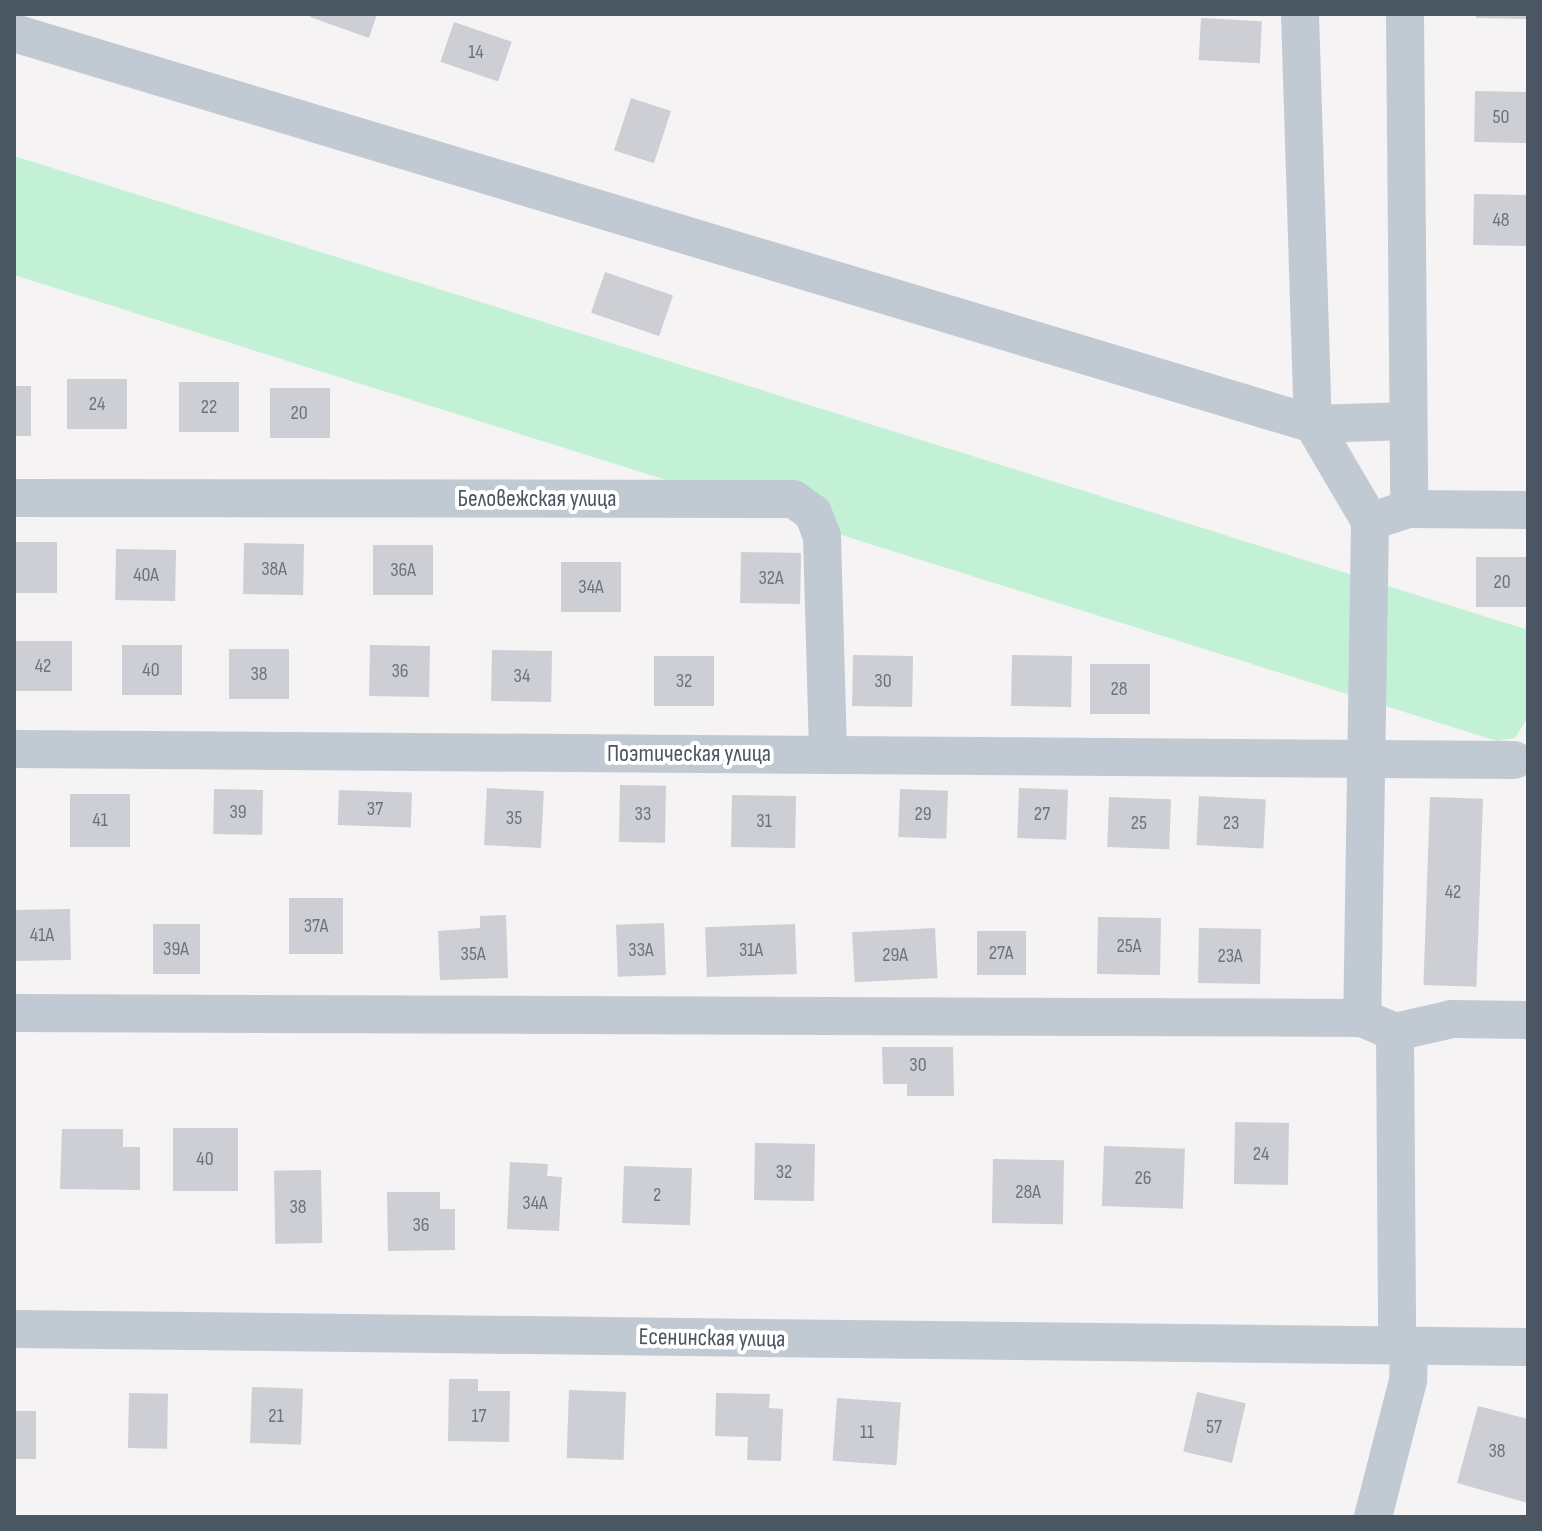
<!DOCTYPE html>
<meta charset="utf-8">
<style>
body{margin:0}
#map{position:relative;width:1542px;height:1531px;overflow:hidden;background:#f5f3f3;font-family:"Sofia Sans Condensed",sans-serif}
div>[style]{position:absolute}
.green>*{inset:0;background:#c3f1d5}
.building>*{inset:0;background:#cdcfd5;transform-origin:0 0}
.minor>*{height:38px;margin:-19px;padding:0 19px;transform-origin:19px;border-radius:19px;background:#c1cad2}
span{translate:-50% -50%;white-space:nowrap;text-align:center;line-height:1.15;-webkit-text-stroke:8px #fff;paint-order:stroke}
.number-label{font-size:20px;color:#6b747e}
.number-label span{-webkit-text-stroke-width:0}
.street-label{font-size:24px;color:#4a5661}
.frame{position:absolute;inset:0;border:16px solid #4a5661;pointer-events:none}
</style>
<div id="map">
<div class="green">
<i style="clip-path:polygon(14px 156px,1528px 630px,1528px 717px,1515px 738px,1497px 741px,14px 275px)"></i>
</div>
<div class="building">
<i style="clip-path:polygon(312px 14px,377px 14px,369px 38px,310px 17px)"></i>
<i style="clip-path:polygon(1476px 14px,1528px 14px,1528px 19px,1476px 18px)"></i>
<i style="left:1201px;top:18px;width:61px;height:42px;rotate:3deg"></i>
<i style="left:454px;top:22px;width:61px;height:42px;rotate:19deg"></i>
<i style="left:1475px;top:91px;width:53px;height:51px;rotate:1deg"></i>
<i style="left:631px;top:98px;width:42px;height:55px;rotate:18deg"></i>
<i style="left:1474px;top:194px;width:54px;height:51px;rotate:1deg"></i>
<i style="left:605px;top:272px;width:72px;height:43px;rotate:19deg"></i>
<i style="left:67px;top:379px;width:60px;height:50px"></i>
<i style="left:179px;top:382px;width:60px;height:50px"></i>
<i style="left:14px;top:386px;width:17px;height:50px"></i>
<i style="left:270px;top:388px;width:60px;height:50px"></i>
<i style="left:14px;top:542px;width:43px;height:51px"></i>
<i style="left:244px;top:543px;width:60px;height:51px;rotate:1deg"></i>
<i style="left:373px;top:545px;width:60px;height:50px"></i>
<i style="left:116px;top:549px;width:60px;height:51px;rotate:1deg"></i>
<i style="left:741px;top:552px;width:60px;height:51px;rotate:1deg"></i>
<i style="left:1476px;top:557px;width:52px;height:50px"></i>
<i style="left:561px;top:562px;width:60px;height:50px"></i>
<i style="left:14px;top:641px;width:58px;height:50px"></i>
<i style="left:122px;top:645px;width:60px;height:50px"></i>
<i style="left:370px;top:645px;width:60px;height:51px;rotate:1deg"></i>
<i style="left:229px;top:649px;width:60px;height:50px"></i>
<i style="left:492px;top:650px;width:60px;height:51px;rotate:1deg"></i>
<i style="left:853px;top:655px;width:60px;height:51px;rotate:1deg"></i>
<i style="left:1012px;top:655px;width:60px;height:51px;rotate:1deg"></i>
<i style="left:654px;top:656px;width:60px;height:50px"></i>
<i style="left:1090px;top:664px;width:60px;height:50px"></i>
<i style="left:620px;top:785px;width:46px;height:57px;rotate:1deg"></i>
<i style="left:487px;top:788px;width:57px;height:57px;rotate:3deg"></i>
<i style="left:1019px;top:788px;width:49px;height:50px;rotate:2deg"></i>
<i style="left:214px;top:789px;width:49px;height:45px;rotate:1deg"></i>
<i style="left:900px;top:789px;width:48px;height:48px;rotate:2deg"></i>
<i style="left:339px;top:790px;width:73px;height:35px;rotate:2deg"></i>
<i style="left:70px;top:794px;width:60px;height:53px"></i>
<i style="left:732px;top:795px;width:64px;height:52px;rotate:1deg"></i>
<i style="left:1199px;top:796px;width:67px;height:49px;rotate:3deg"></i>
<i style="left:1109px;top:797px;width:62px;height:50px;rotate:2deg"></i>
<i style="left:1430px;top:797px;width:53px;height:188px;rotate:2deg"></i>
<i style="left:289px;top:898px;width:54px;height:56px"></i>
<i style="left:70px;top:909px;width:51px;height:56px;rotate:89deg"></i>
<i style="clip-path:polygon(506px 915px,508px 978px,440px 980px,438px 931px,480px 928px,480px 916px)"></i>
<i style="left:1098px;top:917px;width:63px;height:57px;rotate:1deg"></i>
<i style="left:664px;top:923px;width:52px;height:48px;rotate:88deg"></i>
<i style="left:153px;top:924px;width:47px;height:50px"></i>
<i style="left:795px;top:924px;width:50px;height:90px;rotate:88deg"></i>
<i style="left:935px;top:928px;width:50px;height:83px;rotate:87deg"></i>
<i style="left:1199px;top:928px;width:62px;height:55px;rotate:1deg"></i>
<i style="left:977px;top:931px;width:49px;height:44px"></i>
<i style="clip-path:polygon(882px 1047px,953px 1047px,954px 1096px,907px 1096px,907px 1084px,883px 1084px)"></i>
<i style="left:1235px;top:1122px;width:54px;height:62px;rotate:1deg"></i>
<i style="left:173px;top:1128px;width:65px;height:63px"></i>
<i style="clip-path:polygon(62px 1129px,123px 1129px,123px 1147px,140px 1147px,140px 1190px,60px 1189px)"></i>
<i style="left:755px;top:1143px;width:60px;height:57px;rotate:1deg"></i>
<i style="left:1104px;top:1146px;width:81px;height:60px;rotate:2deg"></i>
<i style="left:993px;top:1159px;width:71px;height:64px;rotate:1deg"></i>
<i style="clip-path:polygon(510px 1162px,548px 1164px,547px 1176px,562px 1177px,559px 1231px,507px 1229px)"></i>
<i style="left:624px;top:1166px;width:68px;height:57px;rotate:2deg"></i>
<i style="left:321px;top:1170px;width:73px;height:47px;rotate:89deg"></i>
<i style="clip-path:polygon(387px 1192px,440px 1192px,440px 1209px,455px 1209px,455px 1250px,388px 1251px)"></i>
<i style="clip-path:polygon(449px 1379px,478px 1379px,478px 1391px,510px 1391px,509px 1442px,448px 1441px)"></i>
<i style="left:252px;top:1387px;width:51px;height:56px;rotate:2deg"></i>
<i style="left:569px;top:1390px;width:57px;height:68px;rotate:2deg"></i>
<i style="left:1197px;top:1392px;width:50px;height:61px;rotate:13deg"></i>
<i style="left:129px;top:1393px;width:39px;height:55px;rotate:1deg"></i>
<i style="clip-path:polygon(716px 1393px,770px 1394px,769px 1408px,783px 1409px,781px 1461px,747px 1460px,748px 1437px,715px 1436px)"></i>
<i style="left:837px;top:1398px;width:64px;height:63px;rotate:4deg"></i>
<i style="clip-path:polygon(1478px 1406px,1528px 1419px,1528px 1503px,1457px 1483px)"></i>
<i style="left:14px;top:1411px;width:22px;height:48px"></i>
</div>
<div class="minor">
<i style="left:1300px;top:14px;width:410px;rotate:88.2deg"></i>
<i style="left:1313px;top:424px;width:113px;rotate:59.6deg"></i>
<i style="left:1370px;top:521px;width:497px;rotate:90.9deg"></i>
<i style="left:1405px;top:14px;width:495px;rotate:89.5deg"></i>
<i style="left:14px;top:33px;width:1357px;rotate:16.75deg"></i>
<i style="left:1313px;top:424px;width:95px;rotate:-1.8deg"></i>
<i style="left:14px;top:498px;width:779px;rotate:0.07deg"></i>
<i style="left:793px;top:499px;width:24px;rotate:35deg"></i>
<i style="left:813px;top:513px;width:25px;rotate:69deg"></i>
<i style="left:822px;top:536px;width:218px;rotate:88.4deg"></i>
<i style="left:1384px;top:517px;width:26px;rotate:-18deg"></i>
<i style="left:1409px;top:509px;width:119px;rotate:0.5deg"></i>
<i style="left:14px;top:749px;width:1500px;rotate:0.42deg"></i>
<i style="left:14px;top:1013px;width:1348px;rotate:0.21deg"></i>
<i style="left:1362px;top:1018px;width:36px;rotate:23deg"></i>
<i style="left:1395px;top:1032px;width:58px;rotate:-12.8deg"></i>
<i style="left:1452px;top:1019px;width:76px;rotate:0.8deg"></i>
<i style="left:1395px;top:1032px;width:315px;rotate:89.6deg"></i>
<i style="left:14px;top:1329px;width:1514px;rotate:0.68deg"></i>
<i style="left:1373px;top:1517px;width:140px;rotate:-75.6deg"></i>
<i style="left:1408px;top:1381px;width:34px;rotate:-88deg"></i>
</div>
<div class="number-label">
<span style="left:476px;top:52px">14</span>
<span style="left:1501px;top:117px">50</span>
<span style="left:1501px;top:220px">48</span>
<span style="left:97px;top:404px">24</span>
<span style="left:209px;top:407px">22</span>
<span style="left:299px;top:413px">20</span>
<span style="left:274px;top:569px">38А</span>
<span style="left:403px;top:570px">36А</span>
<span style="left:146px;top:575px">40А</span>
<span style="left:771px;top:578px">32А</span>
<span style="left:1502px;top:582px">20</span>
<span style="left:591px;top:587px">34А</span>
<span style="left:43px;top:666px">42</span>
<span style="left:151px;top:670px">40</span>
<span style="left:400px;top:671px">36</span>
<span style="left:259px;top:674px">38</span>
<span style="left:522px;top:676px">34</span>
<span style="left:684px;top:681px">32</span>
<span style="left:883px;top:681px">30</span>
<span style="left:1119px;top:689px">28</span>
<span style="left:375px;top:809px">37</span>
<span style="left:238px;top:812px">39</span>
<span style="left:643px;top:814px">33</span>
<span style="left:923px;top:814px">29</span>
<span style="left:1042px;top:814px">27</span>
<span style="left:514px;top:818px">35</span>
<span style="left:100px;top:820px">41</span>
<span style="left:764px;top:821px">31</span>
<span style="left:1139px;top:823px">25</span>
<span style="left:1231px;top:823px">23</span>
<span style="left:1453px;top:892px">42</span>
<span style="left:316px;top:926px">37А</span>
<span style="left:42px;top:935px">41А</span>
<span style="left:1129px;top:946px">25А</span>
<span style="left:176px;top:949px">39А</span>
<span style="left:641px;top:950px">33А</span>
<span style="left:751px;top:950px">31А</span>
<span style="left:1001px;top:953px">27А</span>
<span style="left:473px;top:954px">35А</span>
<span style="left:895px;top:955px">29А</span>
<span style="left:1230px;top:956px">23А</span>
<span style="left:918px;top:1065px">30</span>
<span style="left:1261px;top:1154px">24</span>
<span style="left:205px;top:1159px">40</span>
<span style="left:784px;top:1172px">32</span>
<span style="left:1143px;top:1178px">26</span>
<span style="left:1028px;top:1192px">28А</span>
<span style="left:657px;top:1195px">2</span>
<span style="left:535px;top:1203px">34А</span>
<span style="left:298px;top:1207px">38</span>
<span style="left:421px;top:1225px">36</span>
<span style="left:276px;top:1416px">21</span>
<span style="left:479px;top:1416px">17</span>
<span style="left:1214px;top:1427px">57</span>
<span style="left:867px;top:1432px">11</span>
<span style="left:1497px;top:1451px">38</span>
</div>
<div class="street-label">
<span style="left:537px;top:499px">Беловежская улица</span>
<span style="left:689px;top:754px">Поэтическая улица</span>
<span style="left:712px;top:1338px;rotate:1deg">Есенинская улица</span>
</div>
<div class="frame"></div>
</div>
